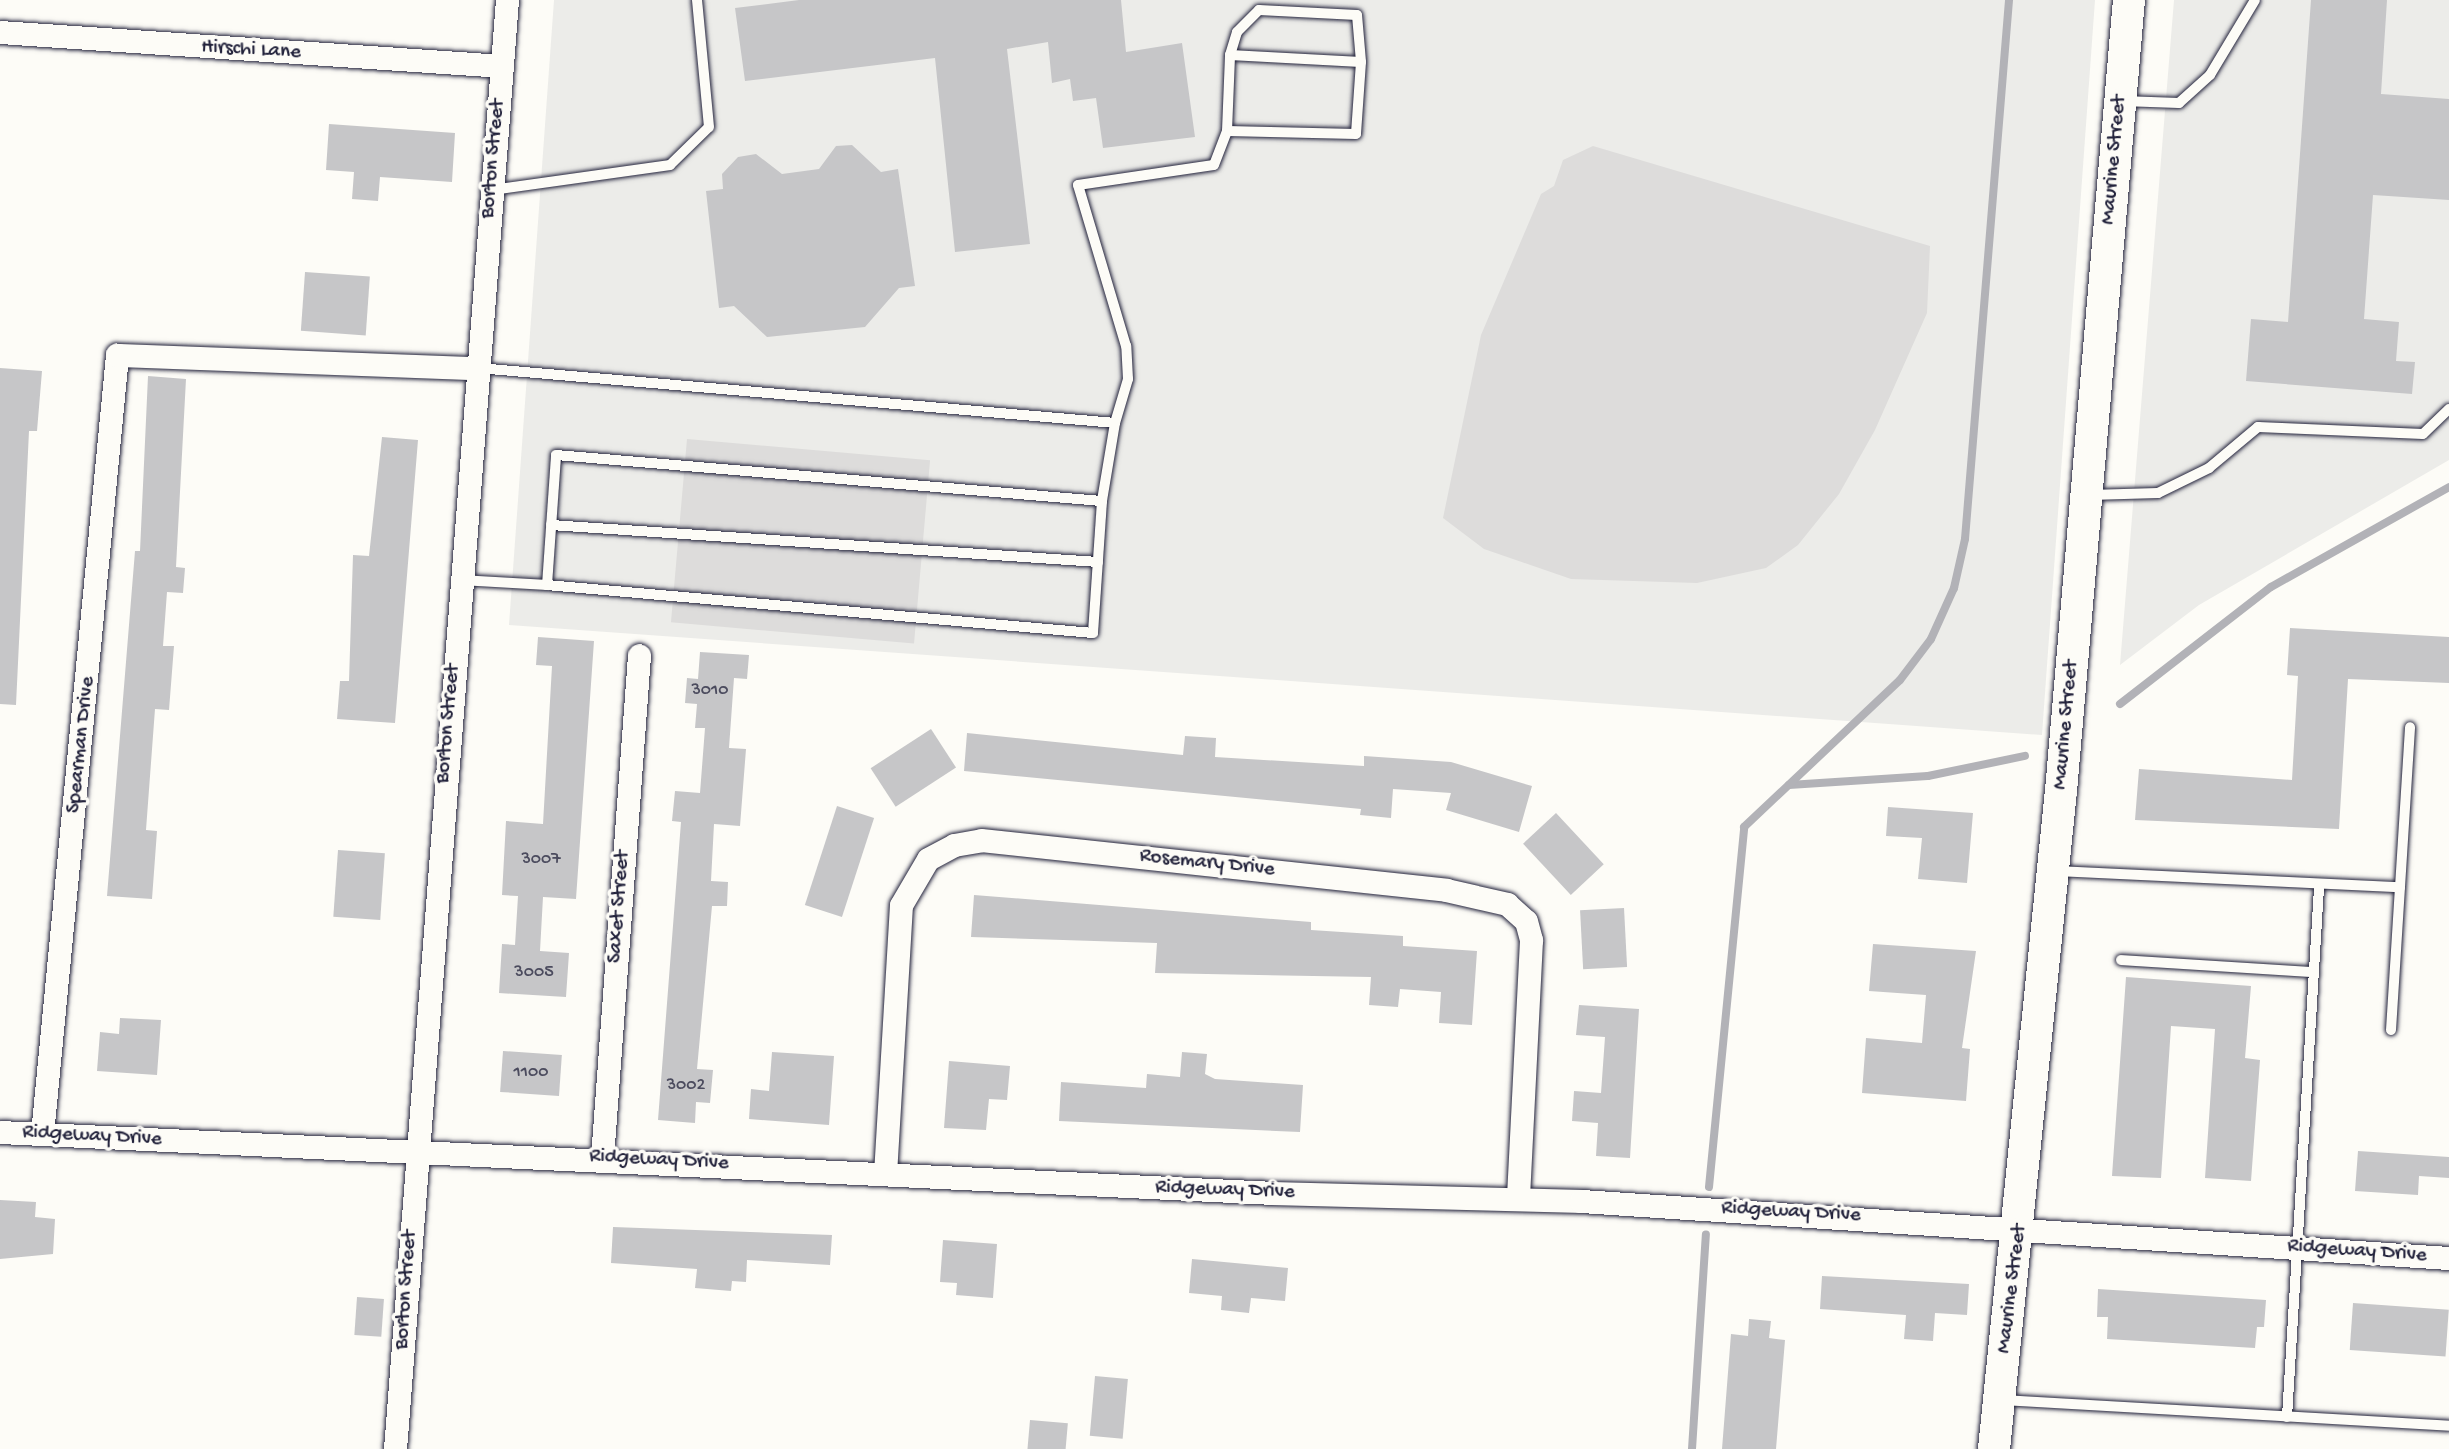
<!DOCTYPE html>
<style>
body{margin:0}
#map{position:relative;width:2449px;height:1449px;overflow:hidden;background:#fdfcf7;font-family:"Gochi Hand",sans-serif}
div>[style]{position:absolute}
.built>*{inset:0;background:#ecece9}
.green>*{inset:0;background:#dddcdb;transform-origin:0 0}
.stream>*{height:8px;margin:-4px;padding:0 4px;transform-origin:4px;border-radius:4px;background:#b2b2b7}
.building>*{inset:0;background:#c6c6c8;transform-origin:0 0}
.roads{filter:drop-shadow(0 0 2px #22223b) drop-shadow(0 0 2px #22223b)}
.lane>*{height:10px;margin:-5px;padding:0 5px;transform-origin:5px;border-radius:5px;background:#fdfcf7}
.street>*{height:23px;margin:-11.5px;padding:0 11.5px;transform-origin:11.5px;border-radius:11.5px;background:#fdfcf7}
.secondary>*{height:32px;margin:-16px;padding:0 16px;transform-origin:16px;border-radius:16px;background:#fdfcf7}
span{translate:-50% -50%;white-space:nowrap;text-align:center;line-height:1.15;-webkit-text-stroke:7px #fdfcf7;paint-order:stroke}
.number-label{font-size:18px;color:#4b4b5e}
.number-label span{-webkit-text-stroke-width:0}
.street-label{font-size:21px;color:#22223b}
</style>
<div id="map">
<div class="built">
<i style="clip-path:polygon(554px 0,2095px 0,2042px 735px,509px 625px)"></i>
<i style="clip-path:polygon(2174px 0,2449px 0,2449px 460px,2199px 605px,2120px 665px)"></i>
</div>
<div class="green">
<i style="clip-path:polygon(1593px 146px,1930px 246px,1927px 313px,1875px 430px,1839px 494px,1798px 545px,1766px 568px,1697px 583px,1571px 579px,1484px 549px,1443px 518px,1481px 335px,1541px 194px,1554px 186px,1563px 160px)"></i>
<i style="left:687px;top:439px;width:244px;height:184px;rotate:5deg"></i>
</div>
<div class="stream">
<i style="left:2120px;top:704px;width:191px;rotate:-37.8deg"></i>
<i style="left:2271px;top:587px;width:204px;rotate:-29.3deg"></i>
<i style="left:1789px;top:785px;width:139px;rotate:-3.7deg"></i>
<i style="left:1928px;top:776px;width:99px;rotate:-11.7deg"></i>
<i style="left:1709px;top:1187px;width:362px;rotate:-84.4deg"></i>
<i style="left:1744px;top:827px;width:214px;rotate:-43.3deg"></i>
<i style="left:1900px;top:680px;width:51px;rotate:-52.9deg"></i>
<i style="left:1931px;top:639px;width:56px;rotate:-65.7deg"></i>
<i style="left:1954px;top:588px;width:50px;rotate:-77.3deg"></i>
<i style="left:1965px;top:539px;width:541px;rotate:-85.33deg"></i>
<i style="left:1692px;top:1449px;width:215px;rotate:-86.3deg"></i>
</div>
<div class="building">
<i style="clip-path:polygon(799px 0,1121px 0,1126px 52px,1182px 43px,1195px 137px,1103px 148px,1096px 98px,1073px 101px,1070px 79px,1052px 83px,1048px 42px,1007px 49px,1030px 244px,955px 252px,935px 58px,745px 81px,735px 8px)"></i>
<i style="clip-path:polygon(2311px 0,2387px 0,2381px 94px,2449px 99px,2449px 200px,2373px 195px,2364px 319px,2399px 322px,2396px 361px,2415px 362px,2412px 394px,2246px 381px,2251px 319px,2288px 322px)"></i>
<i style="clip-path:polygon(329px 124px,455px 133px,452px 182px,380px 177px,378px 201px,352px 199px,354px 172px,326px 170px)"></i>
<i style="clip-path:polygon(852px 145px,881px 172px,898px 169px,915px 286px,899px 288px,865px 327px,767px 337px,734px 306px,719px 308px,706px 191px,723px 189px,722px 174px,738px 157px,756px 154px,782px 174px,819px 169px,836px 146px)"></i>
<i style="left:305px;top:272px;width:65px;height:59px;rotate:4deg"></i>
<i style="clip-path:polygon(0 368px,42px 371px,37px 431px,29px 431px,16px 705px,0 704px)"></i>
<i style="clip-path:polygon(148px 376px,186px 379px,176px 567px,185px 568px,183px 593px,167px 592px,163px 646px,174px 646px,169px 710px,155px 709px,146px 830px,157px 831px,152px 899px,107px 896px,135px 551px,140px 551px)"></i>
<i style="clip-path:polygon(382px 437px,418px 440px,395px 723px,337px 719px,340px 681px,349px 681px,353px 555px,369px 556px)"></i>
<i style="clip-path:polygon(2290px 628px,2449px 637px,2449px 683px,2348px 679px,2339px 829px,2135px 820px,2139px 769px,2292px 780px,2298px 676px,2287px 675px)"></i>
<i style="clip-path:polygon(538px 637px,594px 641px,576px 899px,543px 897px,540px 951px,569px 953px,566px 997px,499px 993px,502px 944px,515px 945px,518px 896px,502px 895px,506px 821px,543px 824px,552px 666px,536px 665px)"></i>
<i style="clip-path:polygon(700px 652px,749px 655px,747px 679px,734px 678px,729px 748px,746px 749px,740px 826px,714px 824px,711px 881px,728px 882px,727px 906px,712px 906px,697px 1069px,713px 1070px,710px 1103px,696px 1102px,695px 1123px,658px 1120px,681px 822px,672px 821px,675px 791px,700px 793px,705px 728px,695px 728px,697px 704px,685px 703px,687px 678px,698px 679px)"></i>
<i style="left:931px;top:729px;width:46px;height:72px;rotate:57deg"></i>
<i style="clip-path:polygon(967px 733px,1183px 755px,1185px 736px,1216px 738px,1215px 757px,1364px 766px,1364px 756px,1451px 762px,1532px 786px,1519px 832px,1446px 810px,1451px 793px,1393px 789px,1391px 818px,1360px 815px,1361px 809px,964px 771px)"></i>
<i style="left:837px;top:806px;width:39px;height:104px;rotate:18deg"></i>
<i style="clip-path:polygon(1888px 807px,1973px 813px,1967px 883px,1918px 879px,1922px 838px,1886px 836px)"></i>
<i style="left:1556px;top:813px;width:70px;height:45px;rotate:47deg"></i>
<i style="left:338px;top:850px;width:47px;height:67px;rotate:4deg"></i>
<i style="clip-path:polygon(974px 895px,1311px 922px,1311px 930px,1403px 936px,1403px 946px,1477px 951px,1472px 1025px,1439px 1023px,1441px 992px,1400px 989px,1398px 1007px,1369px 1005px,1371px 977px,1155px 973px,1157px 943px,971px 937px)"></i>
<i style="left:1624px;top:908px;width:59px;height:44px;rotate:87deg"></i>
<i style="clip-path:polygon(1873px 944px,1976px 951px,1962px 1048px,1970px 1049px,1966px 1101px,1862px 1093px,1866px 1038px,1922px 1043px,1926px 995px,1869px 991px)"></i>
<i style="clip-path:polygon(2126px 977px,2251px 986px,2245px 1058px,2260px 1060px,2251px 1181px,2205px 1178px,2215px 1029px,2171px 1026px,2161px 1178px,2112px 1176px)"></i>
<i style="clip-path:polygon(1579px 1005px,1639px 1009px,1630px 1158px,1596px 1156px,1598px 1123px,1572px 1121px,1574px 1091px,1601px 1093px,1605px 1037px,1576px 1035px)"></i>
<i style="clip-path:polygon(120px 1018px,161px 1020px,157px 1075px,97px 1071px,100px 1032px,119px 1034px)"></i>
<i style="left:503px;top:1051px;width:59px;height:41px;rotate:4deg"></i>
<i style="clip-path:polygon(772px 1052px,834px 1056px,829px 1125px,749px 1119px,751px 1089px,769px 1091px)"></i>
<i style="clip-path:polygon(1182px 1052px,1207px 1054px,1205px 1074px,1215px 1079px,1303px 1085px,1300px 1132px,1059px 1121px,1061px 1082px,1146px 1088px,1147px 1074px,1180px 1077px)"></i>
<i style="clip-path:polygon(949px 1061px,1010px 1066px,1007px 1100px,989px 1099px,986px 1130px,944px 1128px)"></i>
<i style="clip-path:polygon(2358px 1151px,2449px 1157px,2449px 1178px,2419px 1176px,2418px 1195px,2355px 1191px)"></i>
<i style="clip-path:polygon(0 1200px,36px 1202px,35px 1217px,55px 1219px,53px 1254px,0 1259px)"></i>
<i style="clip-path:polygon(613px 1227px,832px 1235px,830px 1265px,747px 1260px,746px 1282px,732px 1281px,731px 1291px,695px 1288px,697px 1269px,611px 1263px)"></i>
<i style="clip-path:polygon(943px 1240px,997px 1244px,993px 1298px,956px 1295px,957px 1283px,940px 1282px)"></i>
<i style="clip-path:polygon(1192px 1259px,1288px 1268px,1285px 1301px,1251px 1298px,1249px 1313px,1221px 1310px,1222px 1296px,1189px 1293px)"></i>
<i style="clip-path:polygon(1822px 1276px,1969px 1284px,1967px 1315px,1935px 1313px,1933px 1341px,1904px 1339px,1906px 1315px,1820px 1309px)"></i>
<i style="clip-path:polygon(2098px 1289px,2266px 1300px,2264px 1327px,2257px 1327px,2255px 1348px,2107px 1339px,2108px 1317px,2097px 1317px)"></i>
<i style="left:357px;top:1297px;width:27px;height:38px;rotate:4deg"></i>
<i style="left:2353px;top:1303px;width:96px;height:47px;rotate:4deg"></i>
<i style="clip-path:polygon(1749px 1319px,1771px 1321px,1769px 1338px,1785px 1340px,1776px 1449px,1722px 1449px,1731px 1334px,1748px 1336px)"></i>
<i style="left:1095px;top:1376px;width:33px;height:60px;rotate:5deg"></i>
<i style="left:1030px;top:1420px;width:38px;height:29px;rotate:5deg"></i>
</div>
<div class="roads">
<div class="lane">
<i style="left:1230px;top:55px;width:24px;rotate:-73deg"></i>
<i style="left:1237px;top:32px;width:31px;rotate:-45deg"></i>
<i style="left:1259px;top:10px;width:98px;rotate:2.9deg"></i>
<i style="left:1357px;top:15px;width:47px;rotate:85.1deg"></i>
<i style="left:2122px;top:101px;width:57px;rotate:2deg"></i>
<i style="left:2179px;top:103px;width:42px;rotate:-42.1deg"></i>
<i style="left:2210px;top:75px;width:87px;rotate:-59deg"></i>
<i style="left:492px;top:190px;width:180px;rotate:-8deg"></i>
<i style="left:670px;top:165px;width:54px;rotate:-44.3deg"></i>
<i style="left:709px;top:127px;width:128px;rotate:-95.4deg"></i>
<i style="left:478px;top:368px;width:639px;rotate:4.93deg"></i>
<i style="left:1115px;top:423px;width:79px;rotate:99.5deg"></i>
<i style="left:1115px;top:423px;width:46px;rotate:-73.5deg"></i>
<i style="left:1128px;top:379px;width:33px;rotate:-93deg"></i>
<i style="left:1126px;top:346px;width:168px;rotate:-106.6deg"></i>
<i style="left:1078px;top:185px;width:137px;rotate:-8.4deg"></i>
<i style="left:1214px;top:165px;width:36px;rotate:-69deg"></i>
<i style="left:1227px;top:131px;width:76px;rotate:-87.7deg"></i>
<i style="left:1230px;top:55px;width:131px;rotate:3.1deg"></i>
<i style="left:1361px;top:62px;width:72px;rotate:94deg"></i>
<i style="left:1356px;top:134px;width:129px;rotate:-178.7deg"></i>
<i style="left:2090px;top:495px;width:68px;rotate:-1.7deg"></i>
<i style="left:2158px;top:493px;width:57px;rotate:-26.1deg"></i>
<i style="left:2209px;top:468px;width:64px;rotate:-39.9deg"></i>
<i style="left:2258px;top:427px;width:165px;rotate:2.4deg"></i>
<i style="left:2423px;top:434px;width:36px;rotate:-44deg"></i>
<i style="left:551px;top:525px;width:548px;rotate:3.87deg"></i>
<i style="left:461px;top:580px;width:86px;rotate:3.3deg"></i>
<i style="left:547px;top:585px;width:130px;rotate:-86deg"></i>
<i style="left:556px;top:455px;width:548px;rotate:4.82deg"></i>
<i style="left:1102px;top:501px;width:132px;rotate:93.9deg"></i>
<i style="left:1093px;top:633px;width:548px;rotate:-174.98deg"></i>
<i style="left:2056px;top:871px;width:344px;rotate:2.7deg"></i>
<i style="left:2400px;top:887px;width:160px;rotate:-86.4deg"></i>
<i style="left:2121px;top:960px;width:193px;rotate:3.6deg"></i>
<i style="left:2391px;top:1030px;width:143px;rotate:-86.4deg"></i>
<i style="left:2003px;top:1400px;width:447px;rotate:3.3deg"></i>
<i style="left:2287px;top:1417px;width:530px;rotate:-86.54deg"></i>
</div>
<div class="street">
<i style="left:0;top:32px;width:503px;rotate:3.87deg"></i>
<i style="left:0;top:1132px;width:1274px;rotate:2.74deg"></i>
<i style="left:1273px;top:1193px;width:308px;rotate:1.5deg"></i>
<i style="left:1581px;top:1201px;width:870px;rotate:3.76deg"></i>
<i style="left:42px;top:1134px;width:783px;rotate:-84.5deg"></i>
<i style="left:117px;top:355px;width:361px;rotate:2.1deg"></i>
<i style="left:602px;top:1158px;width:504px;rotate:-85.79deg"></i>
<i style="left:885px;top:1174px;width:269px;rotate:-86.6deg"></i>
<i style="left:901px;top:905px;width:53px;rotate:-59.6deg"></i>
<i style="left:928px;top:859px;width:30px;rotate:-28deg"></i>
<i style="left:954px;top:845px;width:27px;rotate:-10deg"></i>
<i style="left:981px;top:840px;width:468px;rotate:6.1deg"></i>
<i style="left:1446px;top:890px;width:63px;rotate:12.9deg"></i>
<i style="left:1507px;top:904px;width:25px;rotate:42deg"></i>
<i style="left:1526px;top:921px;width:20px;rotate:75deg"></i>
<i style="left:1531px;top:940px;width:258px;rotate:92.9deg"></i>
<i style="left:395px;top:1449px;width:1453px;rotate:-85.58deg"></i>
</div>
<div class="secondary">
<i style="left:1994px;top:1449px;width:661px;rotate:-84.19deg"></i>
<i style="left:2061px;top:791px;width:794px;rotate:-85.09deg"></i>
</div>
</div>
<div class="number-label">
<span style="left:710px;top:691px">3010</span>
<span style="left:541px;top:860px">3007</span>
<span style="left:534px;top:973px">3005</span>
<span style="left:531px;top:1073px">1100</span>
<span style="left:686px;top:1086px">3002</span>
</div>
<div class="street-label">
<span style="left:251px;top:51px;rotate:3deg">Hirschi Lane</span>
<span style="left:494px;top:159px;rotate:-85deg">Borton Street</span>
<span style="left:2115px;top:160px;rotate:-85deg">Maurine Street</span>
<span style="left:449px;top:724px;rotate:-85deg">Borton Street</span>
<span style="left:2067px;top:725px;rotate:-85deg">Maurine Street</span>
<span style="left:82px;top:745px;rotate:-84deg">Spearman Drive</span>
<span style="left:1207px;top:864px;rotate:6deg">Rosemary Drive</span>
<span style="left:620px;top:907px;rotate:-86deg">Saxet Street</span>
<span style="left:92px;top:1137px;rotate:3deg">Ridgeway Drive</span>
<span style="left:659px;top:1161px;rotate:3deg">Ridgeway Drive</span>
<span style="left:1225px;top:1191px;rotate:2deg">Ridgeway Drive</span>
<span style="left:1791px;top:1213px;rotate:3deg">Ridgeway Drive</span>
<span style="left:2357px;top:1252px;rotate:4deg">Ridgeway Drive</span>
<span style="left:2013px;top:1289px;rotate:-83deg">Maurine Street</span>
<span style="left:407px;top:1290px;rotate:-86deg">Borton Street</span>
</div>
</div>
